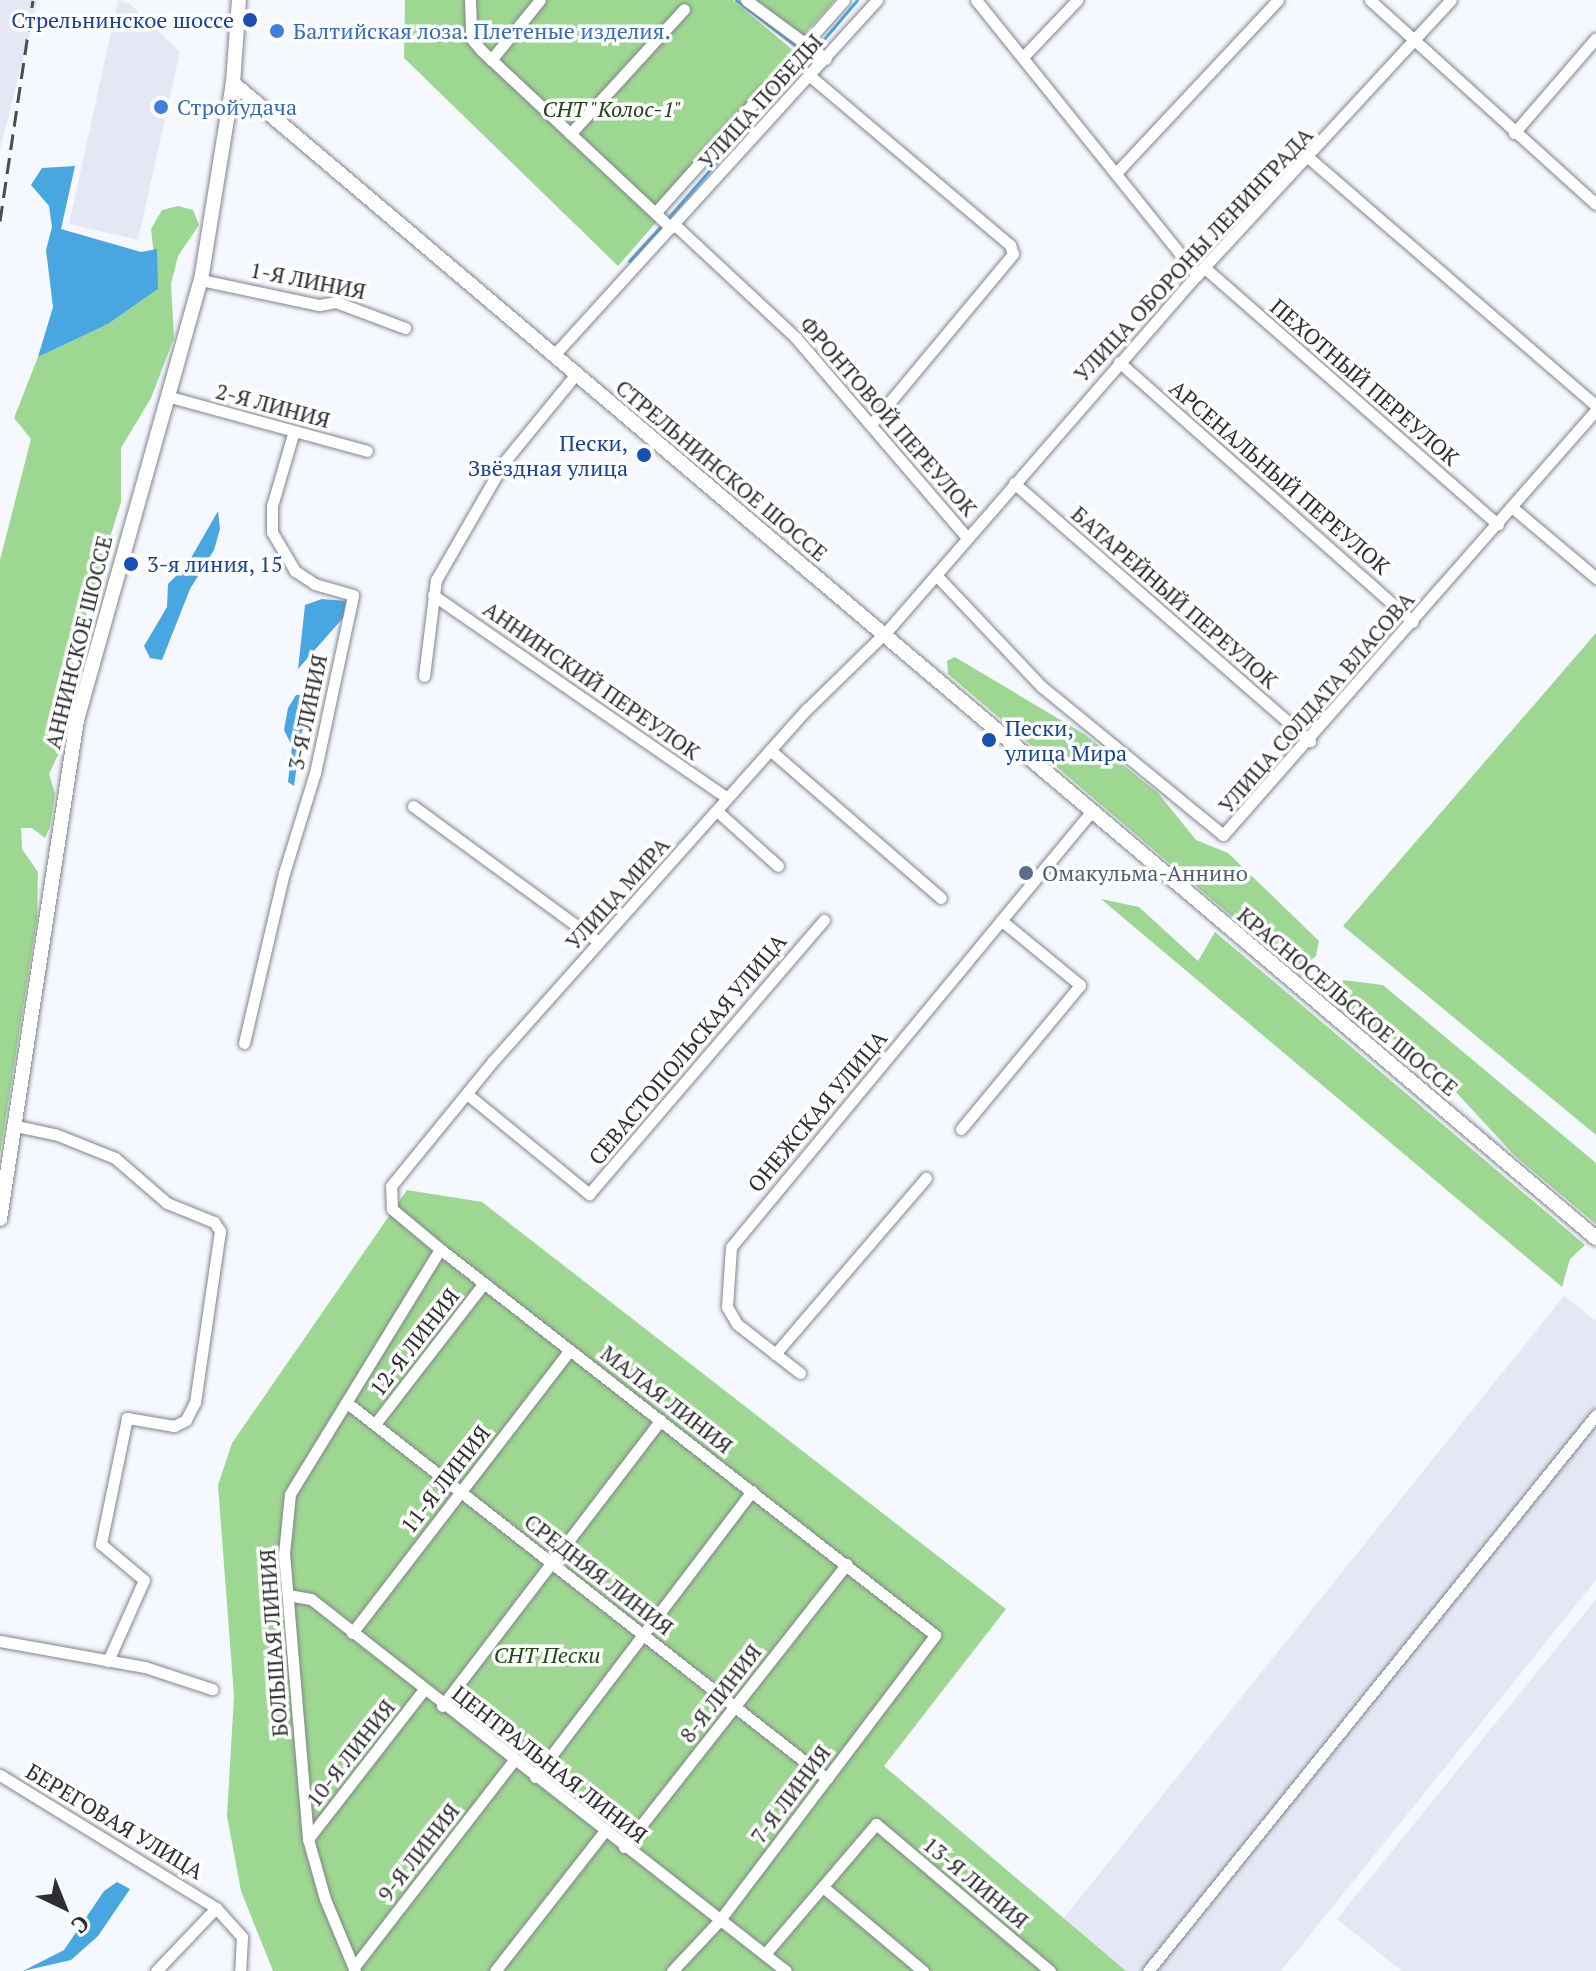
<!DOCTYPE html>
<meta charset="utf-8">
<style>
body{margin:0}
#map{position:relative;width:1596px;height:1971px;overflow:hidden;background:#f5f8ff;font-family:"PT Serif",serif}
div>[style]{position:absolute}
.built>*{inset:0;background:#e3e8f4}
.green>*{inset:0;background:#9ed791}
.water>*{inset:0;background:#48a6e1}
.stream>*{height:3px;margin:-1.5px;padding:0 1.5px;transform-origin:1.5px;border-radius:1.5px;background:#48a6e1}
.roads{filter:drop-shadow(0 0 2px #81848c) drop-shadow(0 0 2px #81848c)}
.minor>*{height:11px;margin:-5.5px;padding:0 5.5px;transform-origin:5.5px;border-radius:5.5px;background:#fff}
.major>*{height:14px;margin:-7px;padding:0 7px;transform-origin:7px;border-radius:7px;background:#fff}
.rail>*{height:3px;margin-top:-1.5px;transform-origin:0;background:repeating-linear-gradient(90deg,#4c4d51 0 16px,transparent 0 24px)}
.dots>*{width:22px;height:22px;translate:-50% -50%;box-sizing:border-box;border:4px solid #fff;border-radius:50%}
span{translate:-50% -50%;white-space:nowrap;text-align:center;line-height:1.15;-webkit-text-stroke:7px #fff;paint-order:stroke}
.transit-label{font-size:22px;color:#164399}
.right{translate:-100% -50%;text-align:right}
.left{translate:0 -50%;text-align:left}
.shop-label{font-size:22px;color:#366cbe}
.street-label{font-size:22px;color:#2d2e31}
.park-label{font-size:22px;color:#214a17;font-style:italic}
.service-label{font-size:22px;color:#4e5e75}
.north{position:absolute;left:24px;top:1867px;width:80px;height:80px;-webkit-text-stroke:6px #fff;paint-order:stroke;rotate:137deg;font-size:22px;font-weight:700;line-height:32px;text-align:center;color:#2d2e31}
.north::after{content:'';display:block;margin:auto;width:28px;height:36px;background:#2d2e31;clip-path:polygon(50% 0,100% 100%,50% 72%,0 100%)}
</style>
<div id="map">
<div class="built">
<i style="clip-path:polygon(0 0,38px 0,0 149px)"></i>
<i style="clip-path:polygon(118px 0,130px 4px,180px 52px,138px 240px,69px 224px)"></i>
<i style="clip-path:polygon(1564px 1296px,1596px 1321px,1596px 1580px,1281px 1971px,1126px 1971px,1063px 1919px)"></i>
<i style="clip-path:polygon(1596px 1599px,1596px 1971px,1402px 1971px,1337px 1919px)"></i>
</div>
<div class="green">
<i style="clip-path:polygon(405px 0,733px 0,801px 57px,618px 266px,404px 58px)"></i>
<i style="clip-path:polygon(755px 0,835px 0,802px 36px)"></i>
<i style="clip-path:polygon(178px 206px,193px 210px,199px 225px,178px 256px,171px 284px,174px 338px,151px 398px,121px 448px,121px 502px,76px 647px,58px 755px,49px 774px,55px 794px,50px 827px,45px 838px,32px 828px,21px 828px,22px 849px,38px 872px,37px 918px,0 1154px,0 560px,31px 439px,14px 418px,38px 357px,108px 324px,158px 289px,151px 229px,162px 210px)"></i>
<i style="clip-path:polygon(1596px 633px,1596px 1135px,1343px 926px)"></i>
<i style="clip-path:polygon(955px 657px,1084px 734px,1158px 793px,1196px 840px,1228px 853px,1319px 941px,1316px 956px,1302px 968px,1277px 955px,948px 674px,947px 661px)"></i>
<i style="clip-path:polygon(1101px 899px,1139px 907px,1198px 961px,1215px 932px,1297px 1001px,1585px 1245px,1570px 1259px,1562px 1287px)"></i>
<i style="clip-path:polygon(1343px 980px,1383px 985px,1596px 1163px,1596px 1224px,1514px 1155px,1431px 1065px,1390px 1037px,1353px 1023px,1342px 1005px)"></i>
<i style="clip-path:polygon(407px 1190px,482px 1202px,1006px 1609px,884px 1766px,1126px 1971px,273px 1971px,241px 1891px,227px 1816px,234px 1696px,218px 1485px,232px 1443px)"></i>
</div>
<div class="water">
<i style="clip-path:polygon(75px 166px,61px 229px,141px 252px,157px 249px,158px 289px,108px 324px,38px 357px,53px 307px,46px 250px,52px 227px,49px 206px,31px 185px,42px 168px)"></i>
<i style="clip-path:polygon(218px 511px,220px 529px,214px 550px,190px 589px,162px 660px,150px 658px,144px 646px,167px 607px,168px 584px,187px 565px)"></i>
<i style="clip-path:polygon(322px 599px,346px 601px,343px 618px,298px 669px,305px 605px)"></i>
<i style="clip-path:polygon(313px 694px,301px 735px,294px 786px,288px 782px,292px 746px,284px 730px,288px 708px,296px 695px)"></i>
<i style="clip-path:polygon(117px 1882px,130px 1889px,98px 1936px,71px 1960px,23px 1971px,64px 1950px,104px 1891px)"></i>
</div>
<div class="stream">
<i style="left:818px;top:46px;width:60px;rotate:-49.7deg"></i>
<i style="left:668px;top:218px;width:215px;rotate:-49deg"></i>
<i style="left:809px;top:56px;width:92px;rotate:-142.5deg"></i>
<i style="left:629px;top:261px;width:46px;rotate:-47.6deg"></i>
</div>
<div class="roads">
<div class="minor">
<i style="left:470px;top:0;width:38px;rotate:88deg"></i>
<i style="left:471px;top:38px;width:16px;rotate:50deg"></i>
<i style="left:481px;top:50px;width:260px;rotate:43.1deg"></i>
<i style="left:746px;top:0;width:99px;rotate:36.4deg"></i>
<i style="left:976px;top:0;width:353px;rotate:51.2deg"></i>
<i style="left:1370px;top:0;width:304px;rotate:42.1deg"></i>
<i style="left:805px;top:44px;width:59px;rotate:-48.4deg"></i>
<i style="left:1023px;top:57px;width:79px;rotate:-46.5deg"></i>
<i style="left:491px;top:60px;width:77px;rotate:-50.8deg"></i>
<i style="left:810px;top:76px;width:262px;rotate:40.2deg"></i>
<i style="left:1010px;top:245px;width:9px;rotate:72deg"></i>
<i style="left:1013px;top:254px;width:219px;rotate:129.8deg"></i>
<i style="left:1514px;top:133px;width:125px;rotate:-49.2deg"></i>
<i style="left:570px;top:134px;width:169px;rotate:-47.6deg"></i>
<i style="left:1309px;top:158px;width:379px;rotate:40.8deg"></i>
<i style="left:1116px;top:173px;width:237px;rotate:-46.9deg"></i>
<i style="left:655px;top:213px;width:165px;rotate:-48.2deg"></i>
<i style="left:675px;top:225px;width:166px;rotate:43deg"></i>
<i style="left:796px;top:338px;width:261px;rotate:49.4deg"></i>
<i style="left:1206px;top:269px;width:388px;rotate:41.2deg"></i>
<i style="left:201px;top:280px;width:121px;rotate:12deg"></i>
<i style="left:319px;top:305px;width:17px;rotate:-10deg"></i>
<i style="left:336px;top:302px;width:74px;rotate:20.6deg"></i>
<i style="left:554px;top:355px;width:480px;rotate:-47.7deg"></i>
<i style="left:1119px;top:362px;width:392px;rotate:41.5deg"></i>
<i style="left:170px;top:397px;width:204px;rotate:15.3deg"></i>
<i style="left:1014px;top:483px;width:393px;rotate:41.1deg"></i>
<i style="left:1513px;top:508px;width:109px;rotate:40.1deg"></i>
<i style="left:937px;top:576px;width:151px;rotate:46.6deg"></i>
<i style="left:1041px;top:686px;width:235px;rotate:39.3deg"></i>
<i style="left:1223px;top:835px;width:565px;rotate:-48.73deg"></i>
<i style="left:433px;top:595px;width:357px;rotate:34.6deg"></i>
<i style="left:424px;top:676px;width:97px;rotate:-82.9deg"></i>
<i style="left:436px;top:580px;width:136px;rotate:-60deg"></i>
<i style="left:504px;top:462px;width:114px;rotate:-50.7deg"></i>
<i style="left:770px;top:750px;width:226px;rotate:40.9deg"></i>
<i style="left:413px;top:806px;width:230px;rotate:36.2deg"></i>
<i style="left:717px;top:811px;width:82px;rotate:42deg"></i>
<i style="left:244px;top:1043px;width:175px;rotate:-76.8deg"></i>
<i style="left:284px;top:873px;width:105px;rotate:-72.8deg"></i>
<i style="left:315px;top:773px;width:182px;rotate:-77.9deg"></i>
<i style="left:353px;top:595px;width:40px;rotate:-164deg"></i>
<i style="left:315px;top:584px;width:24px;rotate:-147deg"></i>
<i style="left:295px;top:571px;width:45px;rotate:-120.5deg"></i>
<i style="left:272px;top:532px;width:26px;rotate:-90deg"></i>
<i style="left:272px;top:506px;width:78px;rotate:-73.7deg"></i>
<i style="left:467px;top:1094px;width:158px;rotate:39.3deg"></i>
<i style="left:589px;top:1194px;width:361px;rotate:-49.4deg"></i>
<i style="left:16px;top:1126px;width:40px;rotate:12deg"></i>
<i style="left:55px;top:1134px;width:65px;rotate:21.8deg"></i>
<i style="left:115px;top:1158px;width:69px;rotate:40.9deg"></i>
<i style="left:167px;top:1203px;width:51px;rotate:22deg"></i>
<i style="left:214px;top:1222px;width:11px;rotate:56deg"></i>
<i style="left:220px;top:1231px;width:173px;rotate:98.3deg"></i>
<i style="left:195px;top:1402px;width:20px;rotate:117deg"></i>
<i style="left:186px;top:1420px;width:13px;rotate:153deg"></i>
<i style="left:174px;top:1426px;width:48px;rotate:-170.3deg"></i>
<i style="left:127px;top:1418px;width:129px;rotate:101.7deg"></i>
<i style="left:101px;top:1544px;width:56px;rotate:39.9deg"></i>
<i style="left:144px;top:1580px;width:89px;rotate:114deg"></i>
<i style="left:961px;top:1129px;width:187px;rotate:-50.4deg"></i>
<i style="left:1080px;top:985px;width:102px;rotate:-140.6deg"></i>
<i style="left:775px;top:1354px;width:232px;rotate:-49.4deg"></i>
<i style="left:800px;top:1373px;width:80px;rotate:-142.1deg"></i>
<i style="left:737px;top:1324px;width:20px;rotate:-120deg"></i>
<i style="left:727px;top:1307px;width:60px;rotate:-86.2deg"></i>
<i style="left:731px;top:1247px;width:565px;rotate:-50.39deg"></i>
<i style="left:346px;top:1402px;width:611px;rotate:38.09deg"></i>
<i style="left:375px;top:1424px;width:178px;rotate:-52.3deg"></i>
<i style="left:288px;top:1595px;width:23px;rotate:10deg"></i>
<i style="left:311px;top:1599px;width:603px;rotate:38.07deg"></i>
<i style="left:352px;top:1633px;width:357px;rotate:-52.4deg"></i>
<i style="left:0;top:1641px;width:147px;rotate:10.2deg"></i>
<i style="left:145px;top:1667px;width:71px;rotate:18.2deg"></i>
<i style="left:442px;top:1706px;width:360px;rotate:-52.6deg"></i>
<i style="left:0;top:1775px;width:254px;rotate:31.6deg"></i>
<i style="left:216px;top:1908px;width:39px;rotate:48deg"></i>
<i style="left:242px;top:1937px;width:34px;rotate:93deg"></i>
<i style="left:535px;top:1777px;width:359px;rotate:-52.8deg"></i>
<i style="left:308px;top:1839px;width:187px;rotate:-52.2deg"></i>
<i style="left:624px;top:1847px;width:360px;rotate:-51.8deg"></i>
<i style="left:823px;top:1887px;width:131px;rotate:40deg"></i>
<i style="left:765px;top:1954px;width:171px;rotate:-49.5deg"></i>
<i style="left:876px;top:1824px;width:228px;rotate:40.2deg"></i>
<i style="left:354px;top:1967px;width:260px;rotate:-52.3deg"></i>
<i style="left:156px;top:1971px;width:87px;rotate:-46.4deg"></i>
<i style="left:355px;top:1971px;width:78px;rotate:-112.6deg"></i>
<i style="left:325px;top:1899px;width:62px;rotate:-105.8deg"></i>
<i style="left:308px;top:1839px;width:286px;rotate:-94.8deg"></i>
<i style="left:284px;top:1554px;width:60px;rotate:-84.3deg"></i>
<i style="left:290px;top:1494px;width:287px;rotate:-58.5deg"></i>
<i style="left:495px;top:1971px;width:177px;rotate:-51.9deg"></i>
<i style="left:672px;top:1971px;width:69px;rotate:-46.8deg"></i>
<i style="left:719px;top:1921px;width:358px;rotate:-52.9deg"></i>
<i style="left:935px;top:1635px;width:628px;rotate:-142.05deg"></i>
<i style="left:440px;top:1249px;width:62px;rotate:-140.2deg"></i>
<i style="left:392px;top:1209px;width:23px;rotate:-92deg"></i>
<i style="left:391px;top:1186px;width:161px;rotate:-50.8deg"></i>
<i style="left:493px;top:1061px;width:472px;rotate:-48.3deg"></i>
<i style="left:807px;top:709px;width:113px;rotate:-44.3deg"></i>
<i style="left:888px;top:630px;width:471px;rotate:-49deg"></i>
<i style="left:1197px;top:275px;width:374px;rotate:-47.3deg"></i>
<i style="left:1148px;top:1971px;width:714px;rotate:-51.14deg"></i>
</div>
<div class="major">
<i style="left:233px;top:83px;width:1787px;rotate:40.28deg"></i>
<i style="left:0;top:1219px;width:505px;rotate:-81.23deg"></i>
<i style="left:77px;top:720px;width:457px;rotate:-74.3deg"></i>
<i style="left:201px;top:280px;width:200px;rotate:-80.8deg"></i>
<i style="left:233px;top:83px;width:83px;rotate:-85.9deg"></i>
</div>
</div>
<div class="rail">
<i style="left:0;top:221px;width:223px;rotate:-81.5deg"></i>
</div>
<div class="dots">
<i style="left:250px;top:20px;background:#1a4fb4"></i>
<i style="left:277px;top:31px;background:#3f7fe0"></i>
<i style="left:161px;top:107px;background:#3f7fe0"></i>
<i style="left:644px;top:455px;background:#1a4fb4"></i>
<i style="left:131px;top:564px;background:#1a4fb4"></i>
<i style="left:989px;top:740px;background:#1a4fb4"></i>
<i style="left:1026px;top:873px;background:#5c6f8a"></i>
</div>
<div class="transit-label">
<span class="right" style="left:234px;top:20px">Стрельнинское шоссе</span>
<span class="right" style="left:628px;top:455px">Пески,<br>Звёздная улица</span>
<span class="left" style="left:147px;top:564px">3-я линия, 15</span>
<span class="left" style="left:1005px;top:740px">Пески,<br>улица Мира</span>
</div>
<div class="shop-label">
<span class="left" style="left:293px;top:31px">Балтийская лоза. Плетеные изделия.</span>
<span class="left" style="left:177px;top:107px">Стройудача</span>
</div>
<div class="street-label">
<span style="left:760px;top:101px;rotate:-48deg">УЛИЦА ПОБЕДЫ</span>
<span style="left:1193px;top:254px;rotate:-47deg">УЛИЦА ОБОРОНЫ ЛЕНИНГРАДА</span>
<span style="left:308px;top:280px;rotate:11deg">1-Я ЛИНИЯ</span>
<span style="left:1365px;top:382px;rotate:41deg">ПЕХОТНЫЙ ПЕРЕУЛОК</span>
<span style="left:273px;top:405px;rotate:15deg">2-Я ЛИНИЯ</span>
<span style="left:889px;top:416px;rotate:49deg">ФРОНТОВОЙ ПЕРЕУЛОК</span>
<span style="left:722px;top:470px;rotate:40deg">СТРЕЛЬНИНСКОЕ ШОССЕ</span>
<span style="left:1280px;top:477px;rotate:41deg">АРСЕНАЛЬНЫЙ ПЕРЕУЛОК</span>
<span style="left:1175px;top:597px;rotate:41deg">БАТАРЕЙНЫЙ ПЕРЕУЛОК</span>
<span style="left:78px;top:642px;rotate:-76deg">АННИНСКОЕ ШОССЕ</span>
<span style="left:592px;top:680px;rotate:35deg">АННИНСКИЙ ПЕРЕУЛОК</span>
<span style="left:1316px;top:702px;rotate:-49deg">УЛИЦА СОЛДАТА ВЛАСОВА</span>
<span style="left:307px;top:712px;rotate:-78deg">3-Я ЛИНИЯ</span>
<span style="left:617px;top:893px;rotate:-48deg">УЛИЦА МИРА</span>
<span style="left:1348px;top:1001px;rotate:40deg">КРАСНОСЕЛЬСКОЕ ШОССЕ</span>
<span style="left:687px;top:1049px;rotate:-50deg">СЕВАСТОПОЛЬСКАЯ УЛИЦА</span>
<span style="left:817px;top:1111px;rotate:-50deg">ОНЕЖСКАЯ УЛИЦА</span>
<span style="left:414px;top:1342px;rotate:-52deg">12-Я ЛИНИЯ</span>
<span style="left:667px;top:1399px;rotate:38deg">МАЛАЯ ЛИНИЯ</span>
<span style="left:445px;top:1479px;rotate:-52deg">11-Я ЛИНИЯ</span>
<span style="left:599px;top:1574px;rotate:38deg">СРЕДНЯЯ ЛИНИЯ</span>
<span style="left:273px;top:1643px;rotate:-94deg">БОЛЬШАЯ ЛИНИЯ</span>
<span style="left:720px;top:1693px;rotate:-52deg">8-Я ЛИНИЯ</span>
<span style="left:350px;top:1753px;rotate:-52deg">10-Я ЛИНИЯ</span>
<span style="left:550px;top:1764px;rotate:38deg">ЦЕНТРАЛЬНАЯ ЛИНИЯ</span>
<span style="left:790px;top:1794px;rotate:-53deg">7-Я ЛИНИЯ</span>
<span style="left:115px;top:1821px;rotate:31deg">БЕРЕГОВАЯ УЛИЦА</span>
<span style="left:418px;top:1852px;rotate:-52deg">9-Я ЛИНИЯ</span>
<span style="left:976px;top:1882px;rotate:40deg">13-Я ЛИНИЯ</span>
</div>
<div class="park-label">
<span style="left:612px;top:109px">СНТ "Колос-1"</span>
<span style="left:547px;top:1655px">СНТ Пески</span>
</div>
<div class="service-label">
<span class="left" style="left:1042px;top:873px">Омакульма-Аннино</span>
</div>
<div class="north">С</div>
</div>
